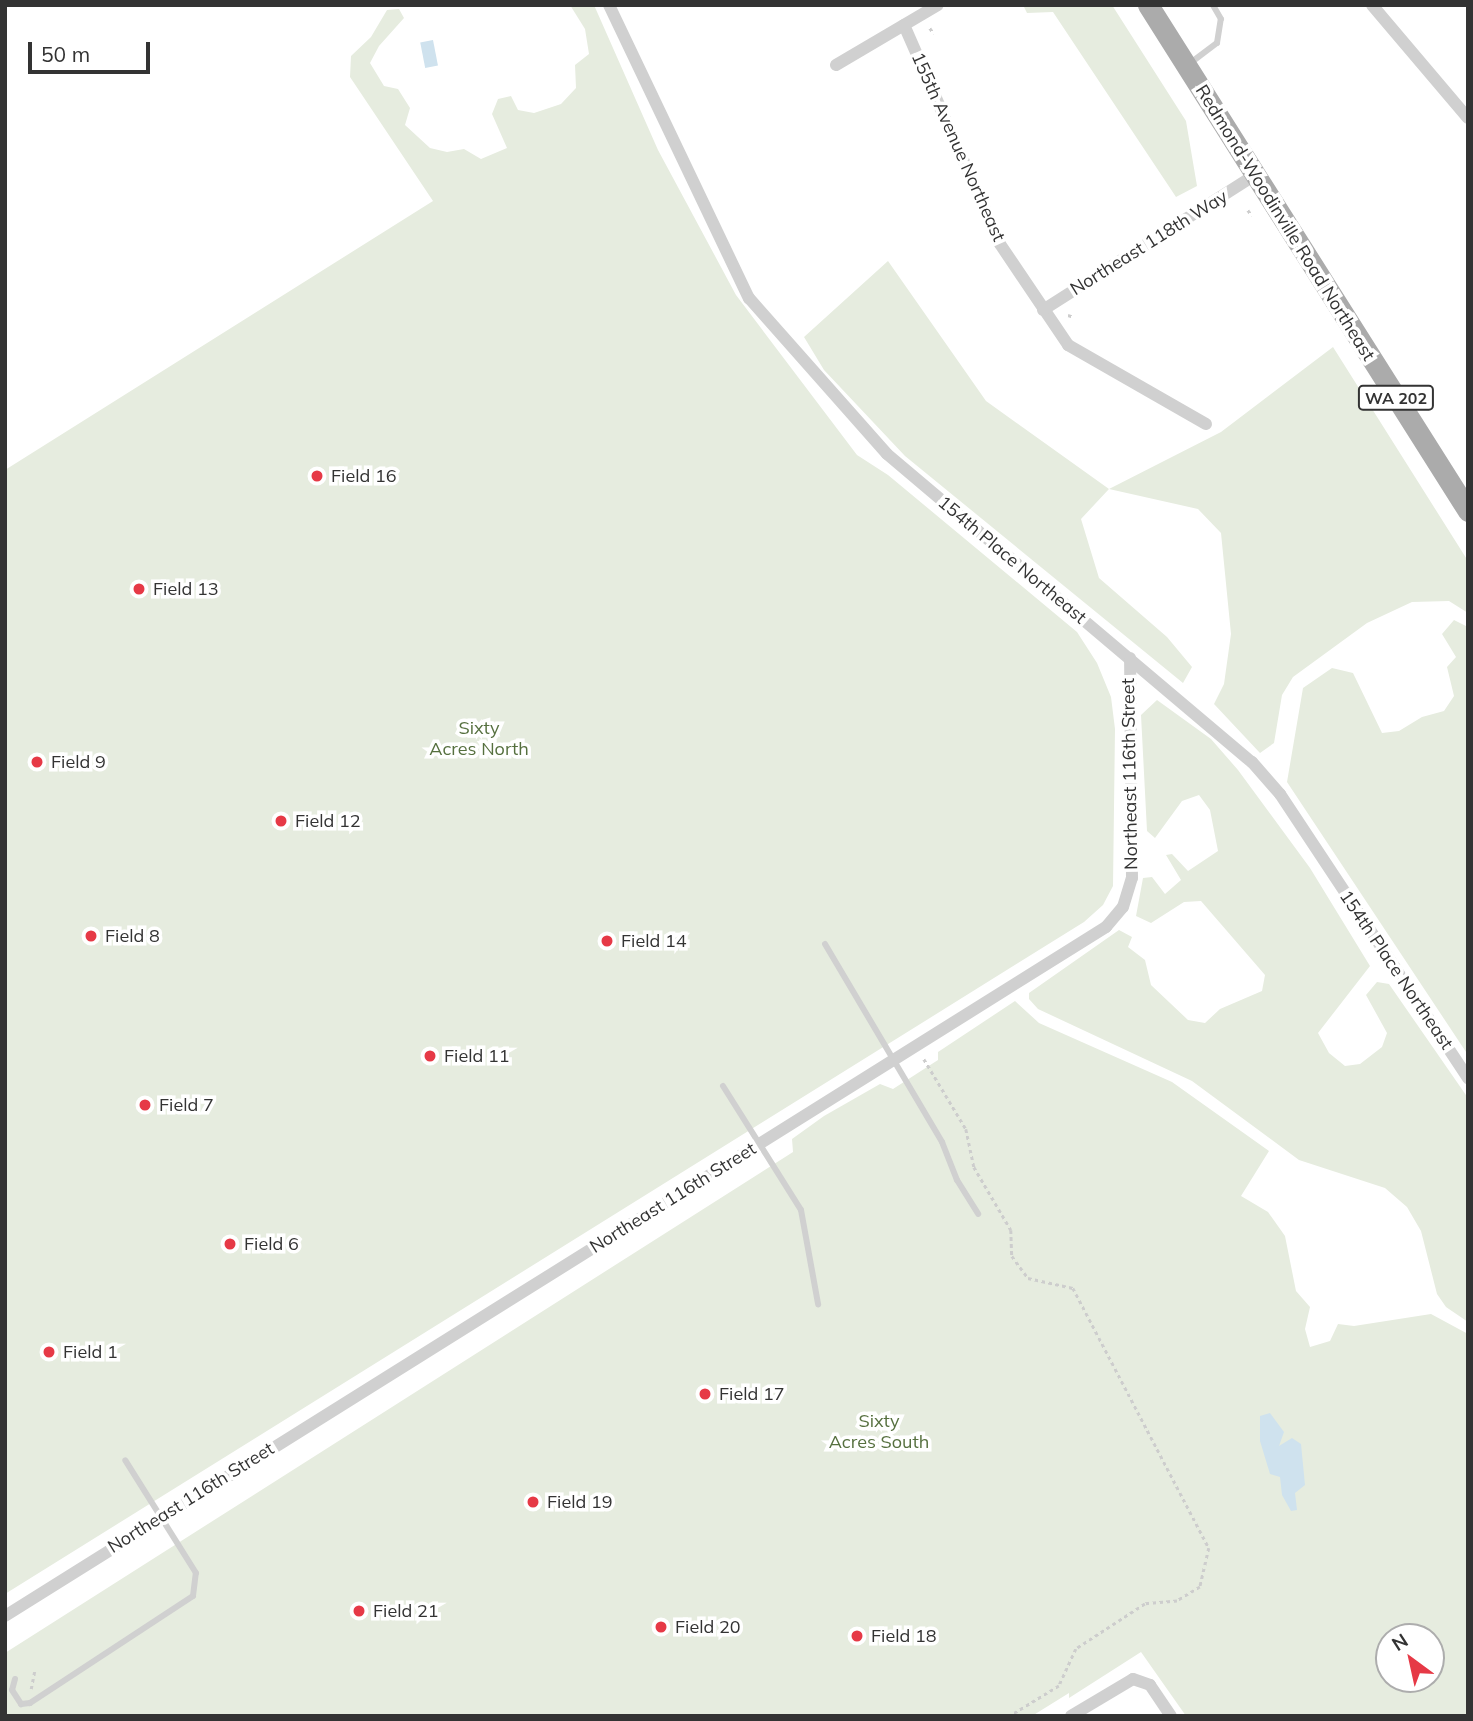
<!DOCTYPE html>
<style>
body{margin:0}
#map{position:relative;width:1473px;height:1721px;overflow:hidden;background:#fff;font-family:Mulish,sans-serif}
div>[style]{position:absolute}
.green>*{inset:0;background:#e6ecdf}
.water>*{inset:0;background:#cfe2ee;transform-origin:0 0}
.path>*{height:2.5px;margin-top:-1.25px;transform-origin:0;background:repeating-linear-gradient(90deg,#cdcdcd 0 3.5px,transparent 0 7px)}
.service>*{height:6px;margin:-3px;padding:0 3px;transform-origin:3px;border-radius:3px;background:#d0d0d0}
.minor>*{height:12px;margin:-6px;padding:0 6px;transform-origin:6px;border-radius:6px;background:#d0d0d0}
.primary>*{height:21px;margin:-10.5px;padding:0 10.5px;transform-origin:10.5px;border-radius:10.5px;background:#ababab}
.dots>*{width:19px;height:19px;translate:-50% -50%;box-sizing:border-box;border:4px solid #fff;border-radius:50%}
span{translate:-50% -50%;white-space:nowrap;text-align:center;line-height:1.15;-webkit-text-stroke:7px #fff;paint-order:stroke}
.shield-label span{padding:2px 5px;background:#fff;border:2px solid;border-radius:5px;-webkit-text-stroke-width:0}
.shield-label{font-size:16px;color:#333;font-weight:700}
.street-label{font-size:18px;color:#333}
.poi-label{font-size:18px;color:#333}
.left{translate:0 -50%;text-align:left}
.park-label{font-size:18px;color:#56703f}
.frame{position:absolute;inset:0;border:7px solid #333;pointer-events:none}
.north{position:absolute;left:1375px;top:1623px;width:70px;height:70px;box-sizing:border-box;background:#fff;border:2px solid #adadad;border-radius:50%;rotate:327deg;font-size:19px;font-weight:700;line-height:28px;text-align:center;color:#333}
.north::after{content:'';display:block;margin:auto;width:24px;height:32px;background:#e63946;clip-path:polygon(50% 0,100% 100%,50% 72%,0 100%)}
.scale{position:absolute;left:28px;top:42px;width:122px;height:32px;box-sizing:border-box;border:4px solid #333;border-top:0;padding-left:9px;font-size:21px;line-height:24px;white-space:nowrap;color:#333;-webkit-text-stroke:5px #fff;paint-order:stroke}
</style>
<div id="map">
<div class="green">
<i style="clip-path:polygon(570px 5px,594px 5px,658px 150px,736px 295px,857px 455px,888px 475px,1077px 632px,1097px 663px,1111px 697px,1115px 729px,1113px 886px,1103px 905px,1084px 922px,5px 1594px,5px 470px,433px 201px,350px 77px,351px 56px,371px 37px,387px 10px,399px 9px,404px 18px,379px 46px,370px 63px,384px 86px,398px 89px,410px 108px,405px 125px,430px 148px,447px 152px,464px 149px,481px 159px,507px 148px,492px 114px,498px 99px,511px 96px,518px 110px,534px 113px,561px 104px,576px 88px,575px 65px,589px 54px,585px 29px)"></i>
<i style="clip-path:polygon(1023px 5px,1112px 5px,1186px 121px,1197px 186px,1176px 197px,1053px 12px,1027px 13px)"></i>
<i style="clip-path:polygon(888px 261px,986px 401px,1109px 489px,1221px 432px,1333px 347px,1468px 561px,1468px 613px,1449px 601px,1412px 602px,1367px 623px,1293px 677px,1282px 695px,1274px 743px,1260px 753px,1214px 704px,1224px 684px,1231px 634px,1221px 533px,1198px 509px,1109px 489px,1081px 519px,1099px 578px,1167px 637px,1192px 667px,1183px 683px,905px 456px,824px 370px,804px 337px)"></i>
<i style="clip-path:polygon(1454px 620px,1468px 627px,1468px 1055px,1287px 782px,1303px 688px,1332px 668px,1353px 673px,1382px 733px,1399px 731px,1422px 717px,1444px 711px,1454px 696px,1447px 667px,1456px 657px,1442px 634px)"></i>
<i style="clip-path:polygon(1157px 700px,1211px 739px,1238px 770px,1310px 868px,1370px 966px,1318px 1033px,1329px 1053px,1345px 1066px,1360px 1064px,1382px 1047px,1387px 1033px,1366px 995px,1377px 982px,1389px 984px,1468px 1098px,1468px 1322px,1446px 1307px,1437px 1294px,1421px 1231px,1407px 1207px,1385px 1188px,1299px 1160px,1192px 1081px,1038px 1009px,1029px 999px,1029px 993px,1119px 930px,1132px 937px,1128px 947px,1145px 960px,1151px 985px,1188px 1020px,1205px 1023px,1220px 1009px,1262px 991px,1265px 975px,1201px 901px,1184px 902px,1151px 923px,1136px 916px,1143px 878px,1152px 877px,1165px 894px,1181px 880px,1166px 855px,1172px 854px,1188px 871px,1218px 851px,1210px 810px,1199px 795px,1182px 801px,1155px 838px,1147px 831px,1141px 715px)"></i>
<i style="clip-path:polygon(evenodd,1015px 1001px,1039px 1023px,1172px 1082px,1269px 1151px,1241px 1196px,1268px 1212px,1285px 1236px,1296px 1291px,1310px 1307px,1305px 1329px,1310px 1347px,1330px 1341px,1338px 1324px,1354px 1326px,1431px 1314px,1468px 1334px,1468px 1716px,1186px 1716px,1141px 1652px,1069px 1698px,1069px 1693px,1032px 1716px,5px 1716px,5px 1653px,793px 1152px,792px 1139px,824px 1116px,880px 1084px,893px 1089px,938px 1060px,938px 1052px,1015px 1001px,1389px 1637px,1431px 1637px,1431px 1679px,1389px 1679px,1389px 1637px)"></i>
</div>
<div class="water">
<i style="left:433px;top:40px;width:26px;height:13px;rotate:79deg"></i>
<i style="clip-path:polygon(1270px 1413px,1284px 1432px,1279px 1446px,1292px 1438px,1301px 1444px,1305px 1485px,1295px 1493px,1297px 1510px,1291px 1511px,1282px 1495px,1280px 1477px,1270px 1474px,1260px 1441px,1260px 1416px)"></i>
</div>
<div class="path">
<i style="left:930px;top:28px;width:7px;rotate:56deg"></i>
<i style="left:1248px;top:210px;width:7px;rotate:56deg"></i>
<i style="left:1068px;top:315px;width:6px;rotate:18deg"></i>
<i style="left:924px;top:1059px;width:82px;rotate:59deg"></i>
<i style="left:966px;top:1129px;width:39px;rotate:78deg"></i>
<i style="left:974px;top:1167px;width:73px;rotate:59.6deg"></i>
<i style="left:1011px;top:1230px;width:26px;rotate:88deg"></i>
<i style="left:1012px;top:1256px;width:27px;rotate:54deg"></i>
<i style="left:1028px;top:1278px;width:46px;rotate:12.5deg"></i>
<i style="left:1073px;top:1288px;width:293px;rotate:62.4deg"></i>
<i style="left:1209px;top:1548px;width:40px;rotate:103deg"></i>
<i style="left:1200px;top:1587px;width:27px;rotate:149deg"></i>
<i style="left:1177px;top:1601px;width:32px;rotate:175deg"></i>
<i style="left:1145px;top:1604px;width:82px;rotate:146.9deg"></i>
<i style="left:1076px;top:1649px;width:41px;rotate:114.7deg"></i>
<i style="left:1059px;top:1686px;width:57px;rotate:148.5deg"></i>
<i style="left:31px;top:1689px;width:20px;rotate:-79deg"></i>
</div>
<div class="service">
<i style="left:1189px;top:64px;width:35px;rotate:-37deg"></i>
<i style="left:1217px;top:43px;width:24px;rotate:-81deg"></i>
<i style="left:1221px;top:19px;width:16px;rotate:-120deg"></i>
<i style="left:825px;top:944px;width:230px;rotate:59.4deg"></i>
<i style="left:942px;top:1142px;width:41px;rotate:68.5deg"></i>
<i style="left:957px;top:1180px;width:40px;rotate:58deg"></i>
<i style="left:723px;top:1086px;width:146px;rotate:57.8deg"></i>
<i style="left:801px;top:1210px;width:96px;rotate:79.7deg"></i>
<i style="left:15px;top:1679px;width:11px;rotate:105deg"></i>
<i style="left:12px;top:1690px;width:17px;rotate:57deg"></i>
<i style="left:21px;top:1704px;width:9px;rotate:-6deg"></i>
<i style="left:30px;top:1703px;width:195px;rotate:-33.3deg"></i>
<i style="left:193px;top:1596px;width:23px;rotate:-83deg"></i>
<i style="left:196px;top:1573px;width:133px;rotate:-122.1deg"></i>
</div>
<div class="minor">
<i style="left:609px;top:5px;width:325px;rotate:64.5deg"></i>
<i style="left:749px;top:298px;width:208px;rotate:48.5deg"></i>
<i style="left:887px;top:454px;width:478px;rotate:40.2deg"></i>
<i style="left:1252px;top:762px;width:43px;rotate:48.8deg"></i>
<i style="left:1280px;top:794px;width:341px;rotate:56.5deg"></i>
<i style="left:1372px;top:5px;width:148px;rotate:49.7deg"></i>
<i style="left:904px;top:25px;width:239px;rotate:66.3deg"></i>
<i style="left:1000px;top:244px;width:122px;rotate:56deg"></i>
<i style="left:1068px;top:345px;width:159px;rotate:29.8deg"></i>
<i style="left:836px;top:65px;width:118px;rotate:-30.5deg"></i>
<i style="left:1043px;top:310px;width:251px;rotate:-32.5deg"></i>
<i style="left:5px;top:1616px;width:1299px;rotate:-32.04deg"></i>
<i style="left:1106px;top:927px;width:26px;rotate:-50deg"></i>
<i style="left:1123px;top:907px;width:30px;rotate:-73deg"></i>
<i style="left:1132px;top:878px;width:220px;rotate:-90.5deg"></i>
<i style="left:1071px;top:1716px;width:72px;rotate:-30.8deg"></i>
<i style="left:1133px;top:1679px;width:18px;rotate:19deg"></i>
<i style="left:1150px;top:1685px;width:37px;rotate:56deg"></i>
</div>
<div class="primary">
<i style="left:1148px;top:5px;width:599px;rotate:57.69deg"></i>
</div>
<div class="dots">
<i style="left:317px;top:476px;background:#e63946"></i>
<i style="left:139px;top:589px;background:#e63946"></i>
<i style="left:37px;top:762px;background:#e63946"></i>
<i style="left:281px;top:821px;background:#e63946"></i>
<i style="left:91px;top:936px;background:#e63946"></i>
<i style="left:607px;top:941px;background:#e63946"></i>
<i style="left:430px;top:1056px;background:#e63946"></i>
<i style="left:145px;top:1105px;background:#e63946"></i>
<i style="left:230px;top:1244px;background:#e63946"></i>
<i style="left:49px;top:1352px;background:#e63946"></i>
<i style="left:705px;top:1394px;background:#e63946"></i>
<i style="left:533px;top:1502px;background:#e63946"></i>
<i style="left:359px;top:1611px;background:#e63946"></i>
<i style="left:661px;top:1627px;background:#e63946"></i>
<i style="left:857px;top:1636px;background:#e63946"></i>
</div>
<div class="shield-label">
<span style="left:1396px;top:398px">WA 202</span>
</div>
<div class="street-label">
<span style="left:958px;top:147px;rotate:66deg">155th Avenue Northeast</span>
<span style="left:1285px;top:223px;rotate:58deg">Redmond-Woodinville Road Northeast</span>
<span style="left:1149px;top:243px;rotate:-32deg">Northeast 118th Way</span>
<span style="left:1012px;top:560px;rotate:40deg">154th Place Northeast</span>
<span style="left:1130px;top:774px;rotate:-91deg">Northeast 116th Street</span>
<span style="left:1396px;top:970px;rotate:56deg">154th Place Northeast</span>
<span style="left:673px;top:1198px;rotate:-32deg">Northeast 116th Street</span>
<span style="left:191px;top:1498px;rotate:-32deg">Northeast 116th Street</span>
</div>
<div class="poi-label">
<span class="left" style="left:331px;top:476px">Field 16</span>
<span class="left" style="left:153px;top:589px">Field 13</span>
<span class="left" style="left:51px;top:762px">Field 9</span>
<span class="left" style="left:295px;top:821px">Field 12</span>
<span class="left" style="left:105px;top:936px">Field 8</span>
<span class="left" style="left:621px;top:941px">Field 14</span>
<span class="left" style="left:444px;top:1056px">Field 11</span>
<span class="left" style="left:159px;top:1105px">Field 7</span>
<span class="left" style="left:244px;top:1244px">Field 6</span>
<span class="left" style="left:63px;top:1352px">Field 1</span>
<span class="left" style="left:719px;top:1394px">Field 17</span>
<span class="left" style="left:547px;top:1502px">Field 19</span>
<span class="left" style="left:373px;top:1611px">Field 21</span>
<span class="left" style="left:675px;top:1627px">Field 20</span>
<span class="left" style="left:871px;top:1636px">Field 18</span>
</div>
<div class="park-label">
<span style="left:479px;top:739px">Sixty<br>Acres North</span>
<span style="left:879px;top:1432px">Sixty<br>Acres South</span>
</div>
<div class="frame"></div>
<div class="north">N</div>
<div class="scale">50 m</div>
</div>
